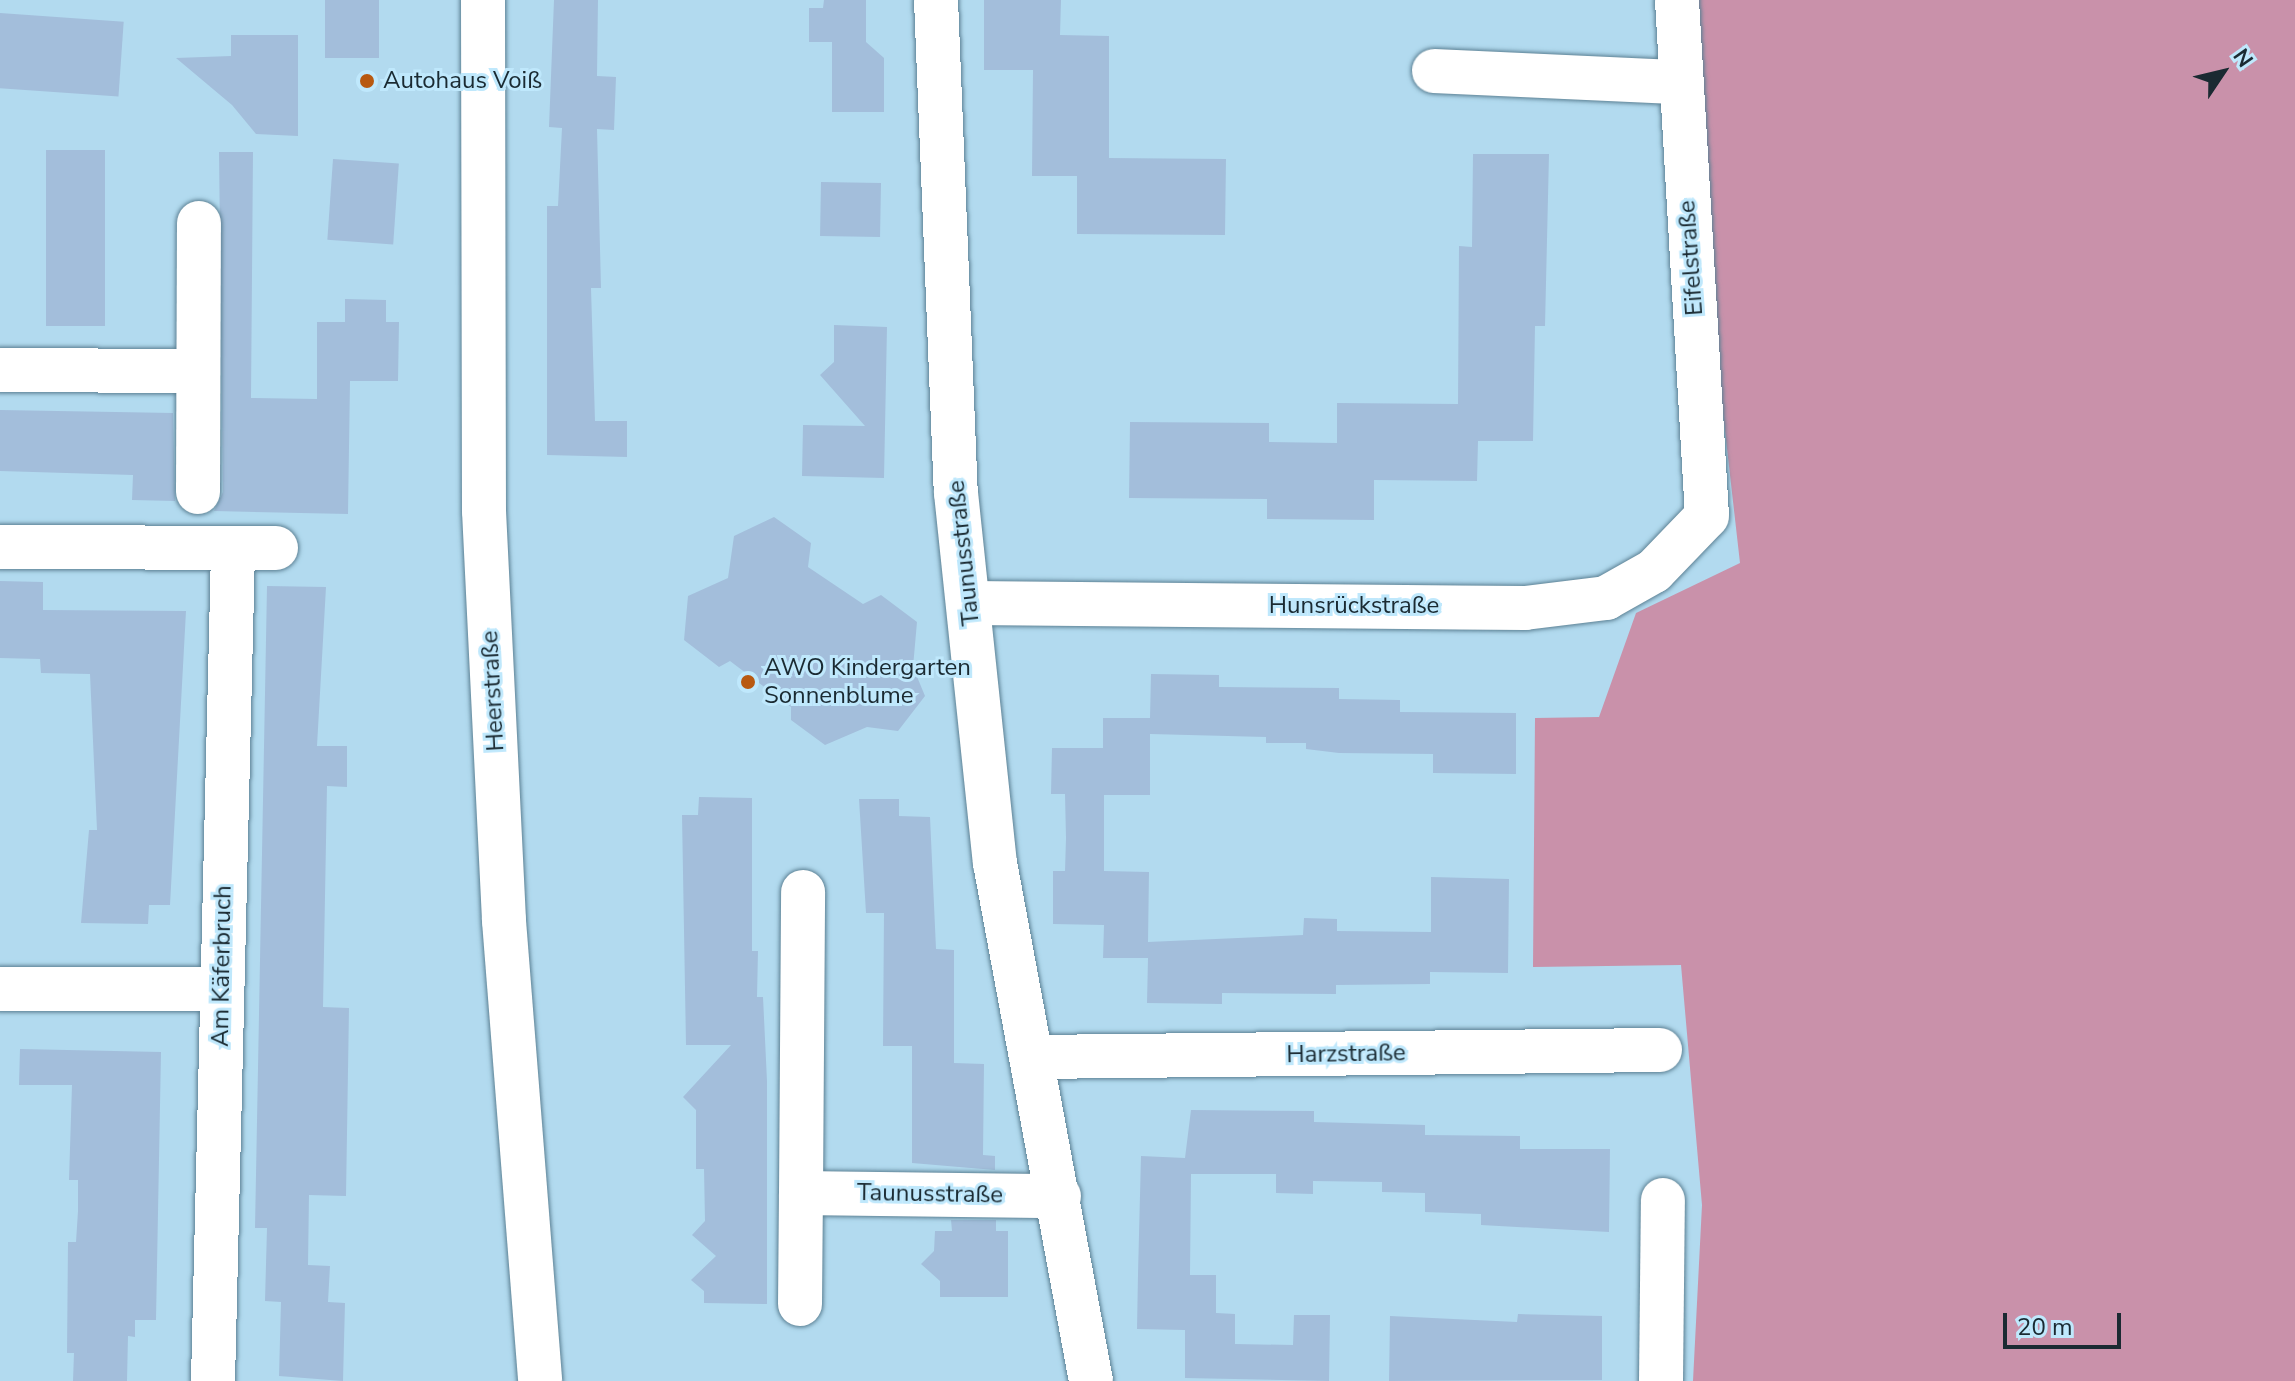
<!DOCTYPE html>
<meta charset="utf-8">
<style>
body{margin:0}
#map{position:relative;width:2295px;height:1381px;overflow:hidden;background:#b2daef;font-family:"Nunito Sans",sans-serif}
div>[style]{position:absolute}
.green>*{inset:0;background:#c991aa}
.building>*{inset:0;background:#a3bedb;transform-origin:0 0}
.roads{filter:drop-shadow(0 0 2px #5c8194) drop-shadow(0 0 2px #5c8194)}
.minor>*{height:44px;margin:-22px;padding:0 22px;transform-origin:22px;border-radius:22px;background:#fff}
.major>*{height:44px;margin:-22px;padding:0 22px;transform-origin:22px;border-radius:22px;background:#fff}
.dots>*{width:22px;height:22px;translate:-50% -50%;box-sizing:border-box;border:4px solid #bfe8fc;border-radius:50%}
span{translate:-50% -50%;white-space:nowrap;text-align:center;line-height:1.15;-webkit-text-stroke:6px #bfe8fc;paint-order:stroke}
.poi-label{font-size:24px;color:#1a2a32}
.left{translate:0 -50%;text-align:left}
.street-label{font-size:24px;color:#1a2a32}
.north{position:absolute;left:2183px;top:32px;width:80px;height:80px;-webkit-text-stroke:6px #bfe8fc;paint-order:stroke;rotate:55deg;font-size:22px;font-weight:700;line-height:32px;text-align:center;color:#1a2a32}
.north::after{content:'';display:block;margin:auto;width:28px;height:36px;background:#1a2a32;clip-path:polygon(50% 0,100% 100%,50% 72%,0 100%)}
.scale{position:absolute;left:2003px;top:1313px;width:118px;height:36px;box-sizing:border-box;border:4px solid #1a2a32;border-top:0;padding-left:10px;font-size:24px;line-height:28px;white-space:nowrap;color:#1a2a32;-webkit-text-stroke:6px #bfe8fc;paint-order:stroke}
</style>
<div id="map">
<div class="green">
<i style="clip-path:polygon(1690px 0,2295px 0,2295px 1381px,1693px 1381px,1702px 1205px,1681px 965px,1533px 967px,1535px 718px,1599px 717px,1636px 613px,1740px 563px,1697px 184px)"></i>
</div>
<div class="building">
<i style="left:325px;top:0;width:54px;height:58px"></i>
<i style="clip-path:polygon(554px 0,598px 0,597px 76px,616px 77px,614px 130px,597px 129px,601px 288px,591px 288px,595px 421px,627px 421px,627px 457px,547px 455px,547px 206px,558px 206px,562px 128px,549px 127px)"></i>
<i style="clip-path:polygon(824px 0,866px 0,866px 42px,884px 58px,884px 112px,832px 112px,832px 42px,809px 42px,809px 8px,823px 8px)"></i>
<i style="clip-path:polygon(984px 0,1061px 0,1060px 35px,1109px 36px,1109px 158px,1226px 159px,1225px 235px,1077px 234px,1077px 176px,1032px 176px,1033px 70px,984px 70px)"></i>
<i style="left:0;top:13px;width:124px;height:75px;rotate:4deg"></i>
<i style="clip-path:polygon(231px 35px,298px 35px,298px 136px,256px 134px,232px 105px,176px 58px,231px 56px)"></i>
<i style="left:46px;top:150px;width:59px;height:176px"></i>
<i style="clip-path:polygon(219px 152px,253px 152px,251px 398px,317px 399px,317px 322px,345px 322px,345px 299px,386px 300px,386px 322px,399px 322px,398px 381px,350px 381px,348px 514px,214px 511px,223px 492px)"></i>
<i style="clip-path:polygon(1473px 154px,1549px 154px,1545px 326px,1535px 326px,1533px 441px,1478px 441px,1477px 481px,1374px 480px,1374px 520px,1267px 519px,1267px 499px,1129px 498px,1130px 422px,1269px 423px,1269px 442px,1337px 443px,1337px 403px,1458px 404px,1459px 246px,1472px 247px)"></i>
<i style="left:333px;top:159px;width:66px;height:81px;rotate:4deg"></i>
<i style="left:821px;top:182px;width:60px;height:54px;rotate:1deg"></i>
<i style="clip-path:polygon(834px 325px,887px 327px,884px 478px,802px 476px,803px 425px,865px 426px,820px 375px,834px 362px)"></i>
<i style="clip-path:polygon(0 410px,173px 413px,175px 501px,132px 500px,133px 475px,0 471px)"></i>
<i style="clip-path:polygon(774px 517px,811px 543px,808px 567px,863px 604px,881px 595px,917px 622px,913px 667px,925px 696px,898px 731px,867px 727px,825px 745px,791px 720px,791px 707px,730px 661px,719px 667px,684px 640px,688px 596px,728px 578px,734px 536px)"></i>
<i style="clip-path:polygon(0 581px,43px 582px,43px 610px,186px 611px,170px 905px,149px 905px,148px 924px,81px 923px,89px 830px,97px 830px,90px 674px,41px 673px,40px 659px,0 658px)"></i>
<i style="clip-path:polygon(267px 586px,326px 587px,317px 746px,347px 746px,347px 787px,327px 786px,323px 1007px,349px 1008px,346px 1196px,309px 1195px,308px 1265px,330px 1266px,328px 1302px,345px 1303px,343px 1381px,279px 1376px,281px 1302px,265px 1301px,267px 1228px,255px 1228px)"></i>
<i style="clip-path:polygon(1151px 674px,1219px 675px,1219px 687px,1339px 688px,1339px 699px,1400px 700px,1400px 712px,1516px 713px,1516px 774px,1433px 773px,1433px 754px,1339px 753px,1306px 749px,1306px 743px,1266px 743px,1266px 737px,1150px 734px,1150px 795px,1104px 795px,1104px 871px,1149px 872px,1148px 942px,1303px 935px,1304px 918px,1337px 919px,1337px 931px,1431px 932px,1431px 877px,1509px 879px,1508px 973px,1430px 972px,1430px 984px,1336px 985px,1336px 994px,1222px 993px,1222px 1004px,1147px 1003px,1148px 958px,1103px 958px,1104px 925px,1053px 924px,1053px 871px,1065px 871px,1066px 838px,1065px 794px,1051px 794px,1052px 748px,1103px 748px,1103px 718px,1150px 718px)"></i>
<i style="clip-path:polygon(699px 797px,752px 798px,752px 951px,758px 951px,757px 997px,763px 997px,767px 1081px,767px 1304px,704px 1303px,704px 1291px,691px 1280px,716px 1256px,692px 1235px,705px 1221px,704px 1169px,696px 1169px,696px 1110px,683px 1097px,731px 1045px,686px 1045px,682px 815px,698px 815px)"></i>
<i style="clip-path:polygon(859px 799px,899px 799px,899px 816px,930px 817px,936px 949px,954px 950px,954px 1063px,984px 1064px,983px 1155px,995px 1156px,995px 1170px,912px 1163px,912px 1046px,883px 1046px,884px 913px,866px 913px)"></i>
<i style="clip-path:polygon(20px 1049px,161px 1052px,156px 1320px,135px 1320px,135px 1337px,128px 1336px,127px 1381px,73px 1381px,74px 1353px,67px 1353px,68px 1242px,76px 1242px,78px 1211px,78px 1180px,69px 1180px,72px 1085px,19px 1085px)"></i>
<i style="clip-path:polygon(1191px 1110px,1314px 1111px,1314px 1122px,1425px 1125px,1425px 1135px,1520px 1136px,1520px 1149px,1610px 1149px,1609px 1232px,1481px 1225px,1481px 1214px,1425px 1212px,1425px 1193px,1382px 1192px,1382px 1182px,1313px 1181px,1313px 1194px,1276px 1193px,1276px 1174px,1191px 1174px,1190px 1275px,1216px 1275px,1216px 1313px,1235px 1314px,1235px 1344px,1293px 1345px,1294px 1315px,1330px 1315px,1329px 1381px,1185px 1378px,1185px 1330px,1137px 1329px,1138px 1274px,1141px 1156px,1185px 1158px)"></i>
<i style="clip-path:polygon(951px 1220px,996px 1220px,996px 1231px,1008px 1231px,1008px 1297px,940px 1297px,940px 1281px,921px 1264px,934px 1251px,935px 1231px,952px 1231px)"></i>
<i style="clip-path:polygon(1518px 1314px,1602px 1316px,1602px 1380px,1389px 1381px,1390px 1316px,1517px 1322px)"></i>
</div>
<div class="roads">
<div class="minor">
<i style="left:936px;top:0;width:493px;rotate:87.7deg"></i>
<i style="left:956px;top:493px;width:372px;rotate:84deg"></i>
<i style="left:995px;top:863px;width:527px;rotate:79.5deg"></i>
<i style="left:1434px;top:71px;width:246px;rotate:2.6deg"></i>
<i style="left:0;top:370px;width:197px;rotate:0.3deg"></i>
<i style="left:198px;top:492px;width:269px;rotate:-89.8deg"></i>
<i style="left:0;top:547px;width:276px;rotate:0.2deg"></i>
<i style="left:970px;top:603px;width:555px;rotate:0.52deg"></i>
<i style="left:1525px;top:608px;width:82px;rotate:-7deg"></i>
<i style="left:1606px;top:598px;width:55px;rotate:-29.4deg"></i>
<i style="left:1654px;top:571px;width:76px;rotate:-46.1deg"></i>
<i style="left:1707px;top:516px;width:517px;rotate:-93.33deg"></i>
<i style="left:0;top:989px;width:221px"></i>
<i style="left:1033px;top:1057px;width:627px;rotate:-0.64deg"></i>
<i style="left:801px;top:1193px;width:301px;rotate:-89.6deg"></i>
<i style="left:800px;top:1304px;width:111px;rotate:-89.5deg"></i>
<i style="left:801px;top:1193px;width:258px;rotate:0.7deg"></i>
<i style="left:213px;top:1381px;width:829px;rotate:-88.62deg"></i>
<i style="left:1661px;top:1381px;width:181px;rotate:-89.4deg"></i>
</div>
<div class="major">
<i style="left:483px;top:0;width:511px;rotate:89.89deg"></i>
<i style="left:484px;top:511px;width:410px;rotate:87.2deg"></i>
<i style="left:504px;top:921px;width:461px;rotate:85.5deg"></i>
</div>
</div>
<div class="dots">
<i style="left:367px;top:81px;background:#b85911"></i>
<i style="left:748px;top:682px;background:#b85911"></i>
</div>
<div class="poi-label">
<span class="left" style="left:383px;top:81px">Autohaus Voiß</span>
<span class="left" style="left:764px;top:682px">AWO Kindergarten<br>Sonnenblume</span>
</div>
<div class="street-label">
<span style="left:1691px;top:258px;rotate:-94deg">Eifelstraße</span>
<span style="left:964px;top:553px;rotate:-96deg">Taunusstraße</span>
<span style="left:1354px;top:606px">Hunsrückstraße</span>
<span style="left:493px;top:691px;rotate:-93deg">Heerstraße</span>
<span style="left:222px;top:966px;rotate:-89deg">Am Käferbruch</span>
<span style="left:1346px;top:1054px;rotate:-1deg">Harzstraße</span>
<span style="left:930px;top:1194px;rotate:1deg">Taunusstraße</span>
</div>
<div class="north">N</div>
<div class="scale">20 m</div>
</div>
